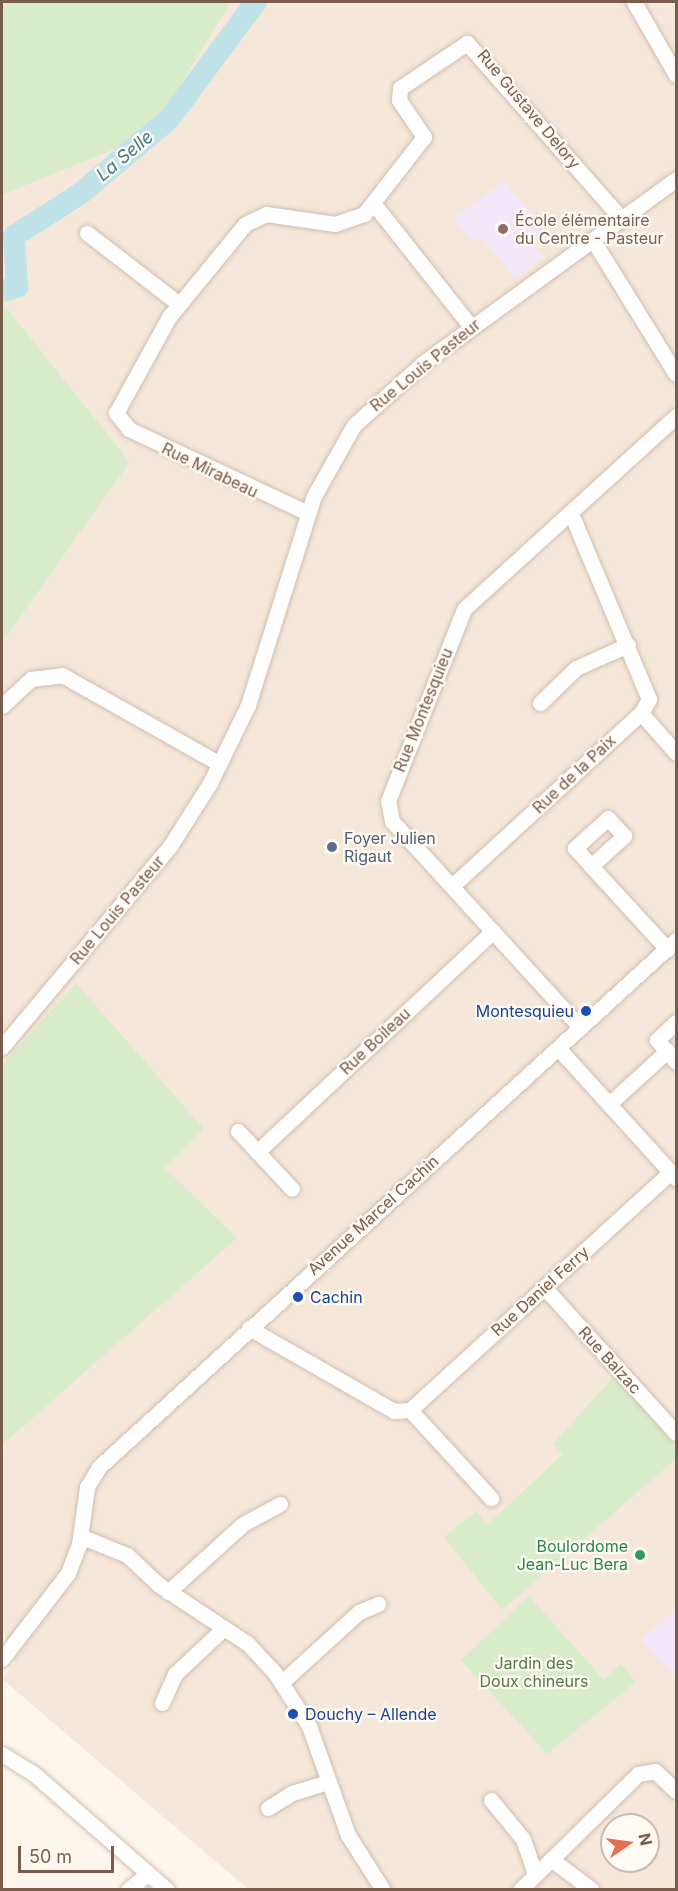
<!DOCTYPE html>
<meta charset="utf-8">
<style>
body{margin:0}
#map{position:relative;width:678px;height:1891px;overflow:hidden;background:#fdf6ec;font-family:Inter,sans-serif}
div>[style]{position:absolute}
.residential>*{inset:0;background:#f5e8da}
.education>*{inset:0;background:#f3e8fa}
.green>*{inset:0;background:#d8ecc9}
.river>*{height:22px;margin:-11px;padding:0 11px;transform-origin:11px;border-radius:11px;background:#bfe3e8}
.roads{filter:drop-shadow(0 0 2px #d1beb0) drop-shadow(0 0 2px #d1beb0)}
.street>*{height:15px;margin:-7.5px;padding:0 7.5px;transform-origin:7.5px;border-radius:7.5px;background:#fff}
.dots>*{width:16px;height:16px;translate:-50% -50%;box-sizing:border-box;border:3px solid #fffaf3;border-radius:50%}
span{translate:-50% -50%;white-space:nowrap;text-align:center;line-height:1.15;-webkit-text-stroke:4.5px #fffaf3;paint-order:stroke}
.street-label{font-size:16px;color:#7a5c4d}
.education-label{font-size:16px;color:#785e54}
.left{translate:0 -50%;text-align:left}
.service-label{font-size:16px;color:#4e5e75}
.transit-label{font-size:16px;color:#164399}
.right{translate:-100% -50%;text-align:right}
.leisure-label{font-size:16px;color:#27864d}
.park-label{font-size:16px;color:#537a41}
.water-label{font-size:18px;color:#437c86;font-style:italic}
.frame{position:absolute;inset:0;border:3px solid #7a5c4d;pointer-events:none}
.north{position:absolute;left:600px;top:1813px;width:60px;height:60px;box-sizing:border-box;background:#fffaf3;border:2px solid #cabbb1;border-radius:50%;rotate:77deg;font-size:16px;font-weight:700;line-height:24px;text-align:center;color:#7a5c4d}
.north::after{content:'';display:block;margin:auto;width:21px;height:27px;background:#e76f51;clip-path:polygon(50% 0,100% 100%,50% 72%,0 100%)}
.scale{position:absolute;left:18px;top:1846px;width:96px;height:27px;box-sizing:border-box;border:3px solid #7a5c4d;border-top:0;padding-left:8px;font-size:18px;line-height:21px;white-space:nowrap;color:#7a5c4d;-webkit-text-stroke:4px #fffaf3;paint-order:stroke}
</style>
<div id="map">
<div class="residential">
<i style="clip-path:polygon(evenodd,231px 2px,676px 2px,676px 1889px,248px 1889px,2px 1679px,15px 1662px,2px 1628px,2px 643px,130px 462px,2px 302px,2px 195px,150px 135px,231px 2px,612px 1825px,648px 1825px,648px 1861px,612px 1861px,612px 1825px)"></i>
</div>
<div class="education">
<i style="clip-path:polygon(504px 181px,547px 231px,532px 242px,544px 257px,515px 278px,481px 237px,472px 241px,454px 219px)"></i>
<i style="clip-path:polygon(676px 1609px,676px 1677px,641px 1640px)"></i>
</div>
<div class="green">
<i style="clip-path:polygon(2px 2px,231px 2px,150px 135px,2px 195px)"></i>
<i style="clip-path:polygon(2px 302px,130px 462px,2px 643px)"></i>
<i style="clip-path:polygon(76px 983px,204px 1129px,165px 1168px,237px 1238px,2px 1445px,2px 1065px)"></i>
<i style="clip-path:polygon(615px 1375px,676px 1448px,676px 1459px,502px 1610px,444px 1537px,476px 1511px,487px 1525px,563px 1454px,553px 1444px)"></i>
<i style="clip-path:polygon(529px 1596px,604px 1680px,621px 1664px,636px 1682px,547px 1754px,461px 1660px)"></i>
</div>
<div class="river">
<i style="left:2px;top:291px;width:16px;rotate:-15deg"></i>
<i style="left:17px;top:287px;width:51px;rotate:-93.4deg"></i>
<i style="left:14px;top:236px;width:78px;rotate:-32.5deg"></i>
<i style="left:80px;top:194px;width:116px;rotate:-40.1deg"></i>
<i style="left:169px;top:119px;width:146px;rotate:-53.4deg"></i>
</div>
<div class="roads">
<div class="street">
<i style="left:634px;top:2px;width:84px;rotate:60.1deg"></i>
<i style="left:374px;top:204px;width:157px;rotate:51.7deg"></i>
<i style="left:87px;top:233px;width:116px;rotate:37.7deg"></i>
<i style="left:594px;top:242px;width:155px;rotate:58.2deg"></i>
<i style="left:308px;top:513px;width:198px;rotate:-154.9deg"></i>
<i style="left:129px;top:429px;width:21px;rotate:-129deg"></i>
<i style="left:116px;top:413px;width:110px;rotate:-61.1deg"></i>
<i style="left:169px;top:317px;width:120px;rotate:-50.7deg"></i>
<i style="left:245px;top:224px;width:23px;rotate:-25deg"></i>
<i style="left:266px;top:214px;width:70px;rotate:8.2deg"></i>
<i style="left:335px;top:224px;width:31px;rotate:-19deg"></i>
<i style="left:364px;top:214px;width:98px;rotate:-52.1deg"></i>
<i style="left:424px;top:137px;width:45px;rotate:-124deg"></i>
<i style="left:399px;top:100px;width:12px;rotate:-85deg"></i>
<i style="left:400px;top:88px;width:81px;rotate:-33.9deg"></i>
<i style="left:467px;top:43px;width:233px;rotate:48.7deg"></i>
<i style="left:540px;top:703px;width:50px;rotate:-44.2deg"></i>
<i style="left:576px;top:668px;width:57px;rotate:-23.9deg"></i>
<i style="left:2px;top:706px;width:40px;rotate:-43deg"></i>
<i style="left:31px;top:679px;width:31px;rotate:-7deg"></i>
<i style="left:62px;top:675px;width:181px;rotate:29.4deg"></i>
<i style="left:641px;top:713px;width:53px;rotate:48.8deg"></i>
<i style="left:591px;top:866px;width:45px;rotate:-42.3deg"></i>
<i style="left:624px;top:836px;width:24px;rotate:-132deg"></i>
<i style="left:608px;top:818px;width:45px;rotate:137.7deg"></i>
<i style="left:575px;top:848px;width:24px;rotate:48deg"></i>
<i style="left:591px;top:866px;width:113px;rotate:47.5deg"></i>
<i style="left:452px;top:886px;width:256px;rotate:-42.5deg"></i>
<i style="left:641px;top:713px;width:16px;rotate:-60deg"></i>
<i style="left:649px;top:699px;width:202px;rotate:-112.8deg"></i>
<i style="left:676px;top:1022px;width:26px;rotate:137deg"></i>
<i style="left:657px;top:1040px;width:29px;rotate:49deg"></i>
<i style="left:580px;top:1027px;width:279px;rotate:-132.4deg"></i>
<i style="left:392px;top:821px;width:20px;rotate:-101deg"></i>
<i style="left:388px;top:801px;width:206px;rotate:-68.4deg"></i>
<i style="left:464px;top:609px;width:287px;rotate:-42.3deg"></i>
<i style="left:2px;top:1047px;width:262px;rotate:-50.1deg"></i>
<i style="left:170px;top:846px;width:75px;rotate:-57.6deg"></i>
<i style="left:210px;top:783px;width:87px;rotate:-64deg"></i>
<i style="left:248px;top:705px;width:219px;rotate:-72.5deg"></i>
<i style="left:314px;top:496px;width:81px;rotate:-60.6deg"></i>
<i style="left:354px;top:425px;width:93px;rotate:-41.9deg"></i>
<i style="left:423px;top:363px;width:313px;rotate:-36deg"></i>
<i style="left:558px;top:1048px;width:176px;rotate:47.8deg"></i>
<i style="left:609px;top:1104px;width:79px;rotate:-42.4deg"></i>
<i style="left:238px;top:1131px;width:79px;rotate:47deg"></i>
<i style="left:257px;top:1152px;width:323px;rotate:-43.1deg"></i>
<i style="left:544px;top:1287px;width:197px;rotate:47.9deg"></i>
<i style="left:249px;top:1328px;width:167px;rotate:29.8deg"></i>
<i style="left:394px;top:1411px;width:16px;rotate:-4deg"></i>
<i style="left:410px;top:1410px;width:120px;rotate:47.4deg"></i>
<i style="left:410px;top:1410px;width:353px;rotate:-42.4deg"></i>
<i style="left:80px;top:1536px;width:51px;rotate:22deg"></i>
<i style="left:127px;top:1555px;width:44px;rotate:43.2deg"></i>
<i style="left:159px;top:1585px;width:107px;rotate:33.5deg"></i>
<i style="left:248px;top:1644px;width:40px;rotate:47deg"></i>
<i style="left:275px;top:1673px;width:63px;rotate:57.3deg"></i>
<i style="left:309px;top:1726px;width:116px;rotate:70.3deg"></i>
<i style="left:348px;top:1835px;width:65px;rotate:57.5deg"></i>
<i style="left:168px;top:1592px;width:101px;rotate:-42.2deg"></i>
<i style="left:243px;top:1524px;width:42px;rotate:-28.4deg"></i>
<i style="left:2px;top:1659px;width:108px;rotate:-52.5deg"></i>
<i style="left:68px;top:1573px;width:30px;rotate:-69deg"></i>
<i style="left:79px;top:1545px;width:59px;rotate:-82.1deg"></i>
<i style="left:87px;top:1487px;width:23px;rotate:-59deg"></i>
<i style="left:99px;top:1467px;width:781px;rotate:-42.41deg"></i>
<i style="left:282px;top:1682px;width:104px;rotate:-42.3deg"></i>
<i style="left:359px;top:1612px;width:21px;rotate:-23deg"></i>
<i style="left:162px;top:1703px;width:32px;rotate:-66deg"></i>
<i style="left:175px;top:1674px;width:67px;rotate:-43.2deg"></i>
<i style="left:2px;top:1754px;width:36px;rotate:32deg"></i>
<i style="left:33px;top:1773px;width:178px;rotate:41.1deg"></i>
<i style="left:491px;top:1800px;width:50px;rotate:50.6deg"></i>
<i style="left:523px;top:1839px;width:34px;rotate:71deg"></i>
<i style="left:268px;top:1808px;width:28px;rotate:-32deg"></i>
<i style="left:292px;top:1793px;width:38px;rotate:-17deg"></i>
<i style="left:551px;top:1859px;width:51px;rotate:37.1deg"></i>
<i style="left:128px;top:1890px;width:26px;rotate:-40deg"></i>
<i style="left:520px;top:1890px;width:165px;rotate:-44.5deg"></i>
<i style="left:638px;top:1774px;width:17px;rotate:-10deg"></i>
<i style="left:655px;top:1771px;width:29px;rotate:44deg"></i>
</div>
</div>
<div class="dots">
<i style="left:503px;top:229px;background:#8d6e63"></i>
<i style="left:332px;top:847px;background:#5c6f8a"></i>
<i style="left:586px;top:1011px;background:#1a4fb4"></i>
<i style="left:298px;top:1297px;background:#1a4fb4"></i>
<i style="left:640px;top:1555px;background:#2e9e5b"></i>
<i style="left:293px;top:1714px;background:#1a4fb4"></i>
</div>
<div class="street-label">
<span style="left:529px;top:109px;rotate:50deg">Rue Gustave Delory</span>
<span style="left:425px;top:365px;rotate:-39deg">Rue Louis Pasteur</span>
<span style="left:210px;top:470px;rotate:26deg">Rue Mirabeau</span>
<span style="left:423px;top:710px;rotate:-68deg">Rue Montesquieu</span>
<span style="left:574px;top:774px;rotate:-43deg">Rue de la Paix</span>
<span style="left:117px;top:910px;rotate:-50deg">Rue Louis Pasteur</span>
<span style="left:375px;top:1041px;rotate:-43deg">Rue Boileau</span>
<span style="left:373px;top:1215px;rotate:-42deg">Avenue Marcel Cachin</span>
<span style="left:540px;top:1291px;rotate:-42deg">Rue Daniel Ferry</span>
<span style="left:610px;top:1360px;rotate:48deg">Rue Balzac</span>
</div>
<div class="education-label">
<span class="left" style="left:515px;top:229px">École élémentaire<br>du Centre - Pasteur</span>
</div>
<div class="service-label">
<span class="left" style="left:344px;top:847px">Foyer Julien<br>Rigaut</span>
</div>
<div class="transit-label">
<span class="right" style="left:574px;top:1011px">Montesquieu</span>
<span class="left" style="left:310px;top:1297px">Cachin</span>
<span class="left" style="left:305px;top:1714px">Douchy – Allende</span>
</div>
<div class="leisure-label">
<span class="right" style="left:628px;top:1555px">Boulordome<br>Jean-Luc Bera</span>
</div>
<div class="park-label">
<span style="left:534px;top:1672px">Jardin des<br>Doux chineurs</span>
</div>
<div class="water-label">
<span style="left:125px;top:156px;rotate:-40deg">La Selle</span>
</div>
<div class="frame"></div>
<div class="north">N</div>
<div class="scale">50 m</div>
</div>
